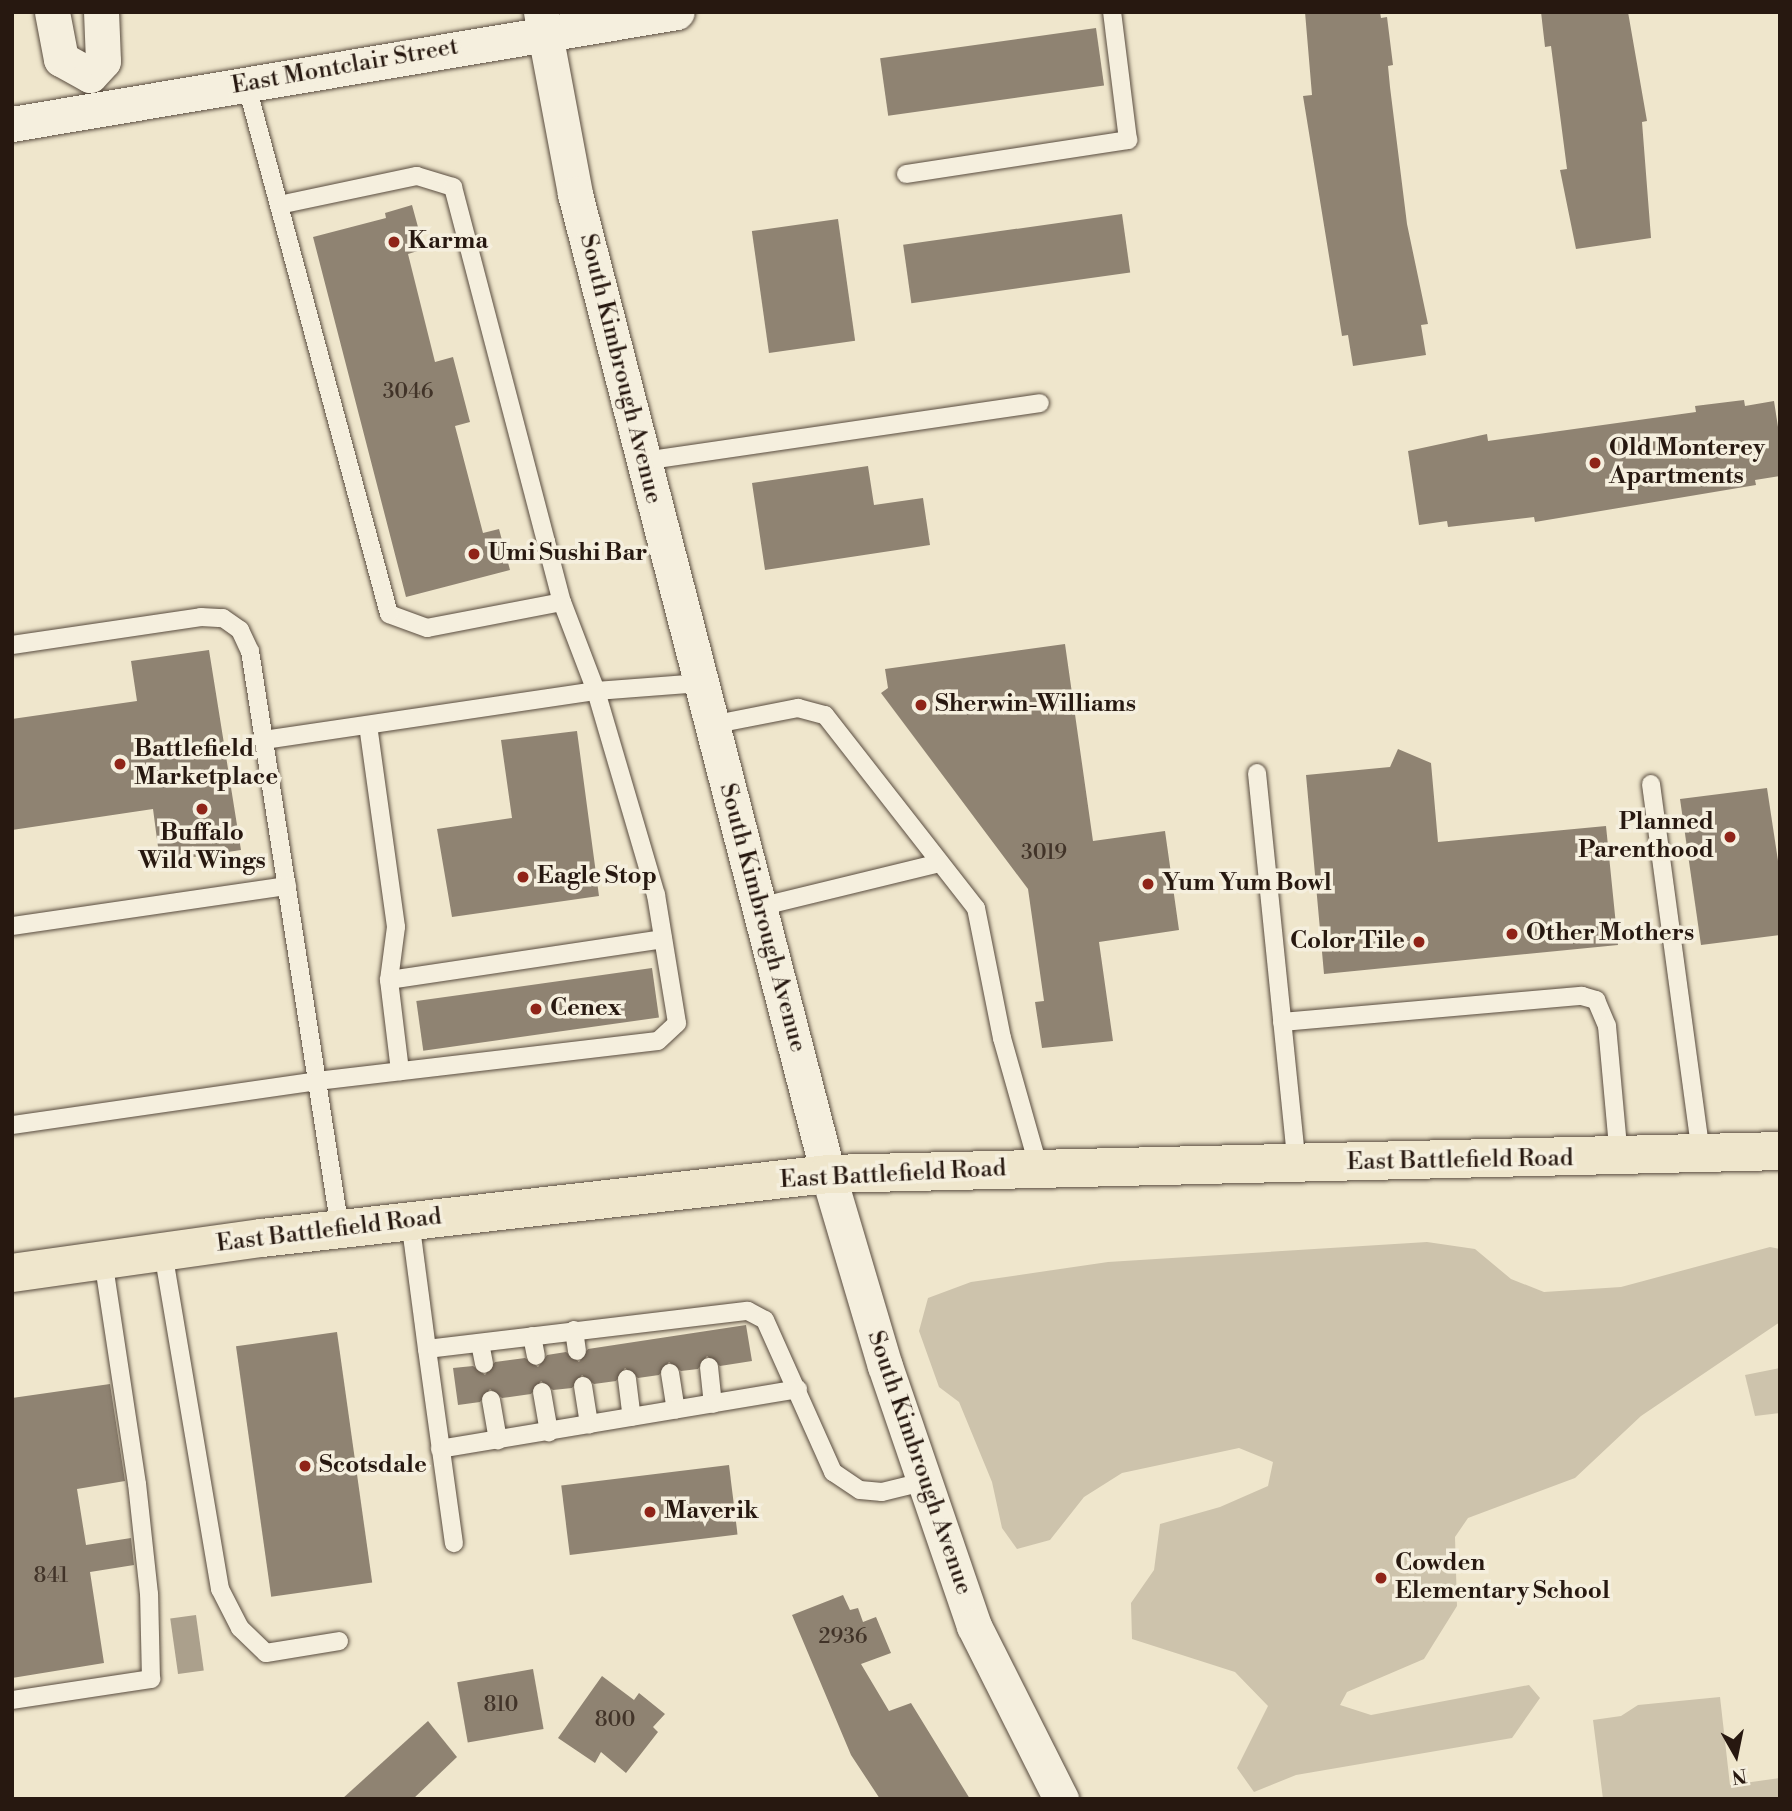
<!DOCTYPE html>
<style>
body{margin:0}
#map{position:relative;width:1792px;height:1811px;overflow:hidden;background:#efe6cc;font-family:"Libre Bodoni",serif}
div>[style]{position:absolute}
.green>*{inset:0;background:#cdc3ac}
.water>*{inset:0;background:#aba08c;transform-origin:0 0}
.building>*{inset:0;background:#8f8372;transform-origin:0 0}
.roads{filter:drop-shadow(0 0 2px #594c3f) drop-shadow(0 0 2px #594c3f)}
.service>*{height:18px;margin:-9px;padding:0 9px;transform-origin:9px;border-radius:9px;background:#f5efde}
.minor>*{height:35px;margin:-17.5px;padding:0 17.5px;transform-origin:17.5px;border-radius:17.5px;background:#f5efde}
.primary>*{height:38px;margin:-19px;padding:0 19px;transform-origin:19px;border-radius:19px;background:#efe6cc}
.dots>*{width:19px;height:19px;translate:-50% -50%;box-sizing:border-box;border:4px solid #f5efde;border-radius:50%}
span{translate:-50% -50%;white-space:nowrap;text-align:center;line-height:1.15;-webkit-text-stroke:7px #f5efde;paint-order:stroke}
.number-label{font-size:21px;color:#413328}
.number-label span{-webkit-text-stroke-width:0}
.street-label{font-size:24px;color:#271810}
.poi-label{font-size:24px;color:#271810;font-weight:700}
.left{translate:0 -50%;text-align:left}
.right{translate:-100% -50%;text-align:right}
.frame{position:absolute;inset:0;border:14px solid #271810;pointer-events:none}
.north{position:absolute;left:1701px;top:1720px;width:70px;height:70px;-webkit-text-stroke:5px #f5efde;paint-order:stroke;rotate:171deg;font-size:19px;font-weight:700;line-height:28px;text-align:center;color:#271810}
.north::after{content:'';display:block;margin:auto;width:24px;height:32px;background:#271810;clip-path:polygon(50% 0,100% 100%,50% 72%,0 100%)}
</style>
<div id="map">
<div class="green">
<i style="clip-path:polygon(1427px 1242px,1475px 1249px,1511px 1279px,1544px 1292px,1621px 1287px,1770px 1247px,1780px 1249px,1780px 1322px,1641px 1416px,1575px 1478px,1468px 1518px,1455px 1537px,1457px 1606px,1424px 1659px,1347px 1692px,1340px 1705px,1371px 1715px,1529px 1685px,1540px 1698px,1512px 1738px,1296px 1775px,1254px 1792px,1237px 1768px,1268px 1706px,1235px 1672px,1132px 1639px,1131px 1603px,1154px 1570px,1160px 1524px,1220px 1507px,1268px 1486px,1273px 1462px,1239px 1448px,1122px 1473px,1084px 1497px,1050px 1540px,1017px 1549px,1002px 1528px,992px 1482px,959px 1402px,939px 1387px,919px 1331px,928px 1298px,971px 1282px,1108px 1262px)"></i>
<i style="clip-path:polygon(1780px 1368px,1780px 1413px,1755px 1416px,1745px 1375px)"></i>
<i style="clip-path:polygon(1720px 1697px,1730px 1785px,1780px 1778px,1780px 1799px,1603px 1799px,1593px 1720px,1621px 1716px,1638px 1705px)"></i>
</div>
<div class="water">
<i style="left:196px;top:1615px;width:56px;height:26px;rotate:82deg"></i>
</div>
<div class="building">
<i style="clip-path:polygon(1305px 12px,1380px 12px,1381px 18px,1387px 17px,1393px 65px,1388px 66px,1390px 87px,1407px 224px,1428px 324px,1421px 325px,1426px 355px,1353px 366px,1348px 335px,1342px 336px,1303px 96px,1312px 95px)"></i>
<i style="clip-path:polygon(1541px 12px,1628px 12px,1647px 121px,1642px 122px,1651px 238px,1576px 249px,1560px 170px,1567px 169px,1551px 46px,1545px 47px)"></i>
<i style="left:1096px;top:28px;width:58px;height:218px;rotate:82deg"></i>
<i style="clip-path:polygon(412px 205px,424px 249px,408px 254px,435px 362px,453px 357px,470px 422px,455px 426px,483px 533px,499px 529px,510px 570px,406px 597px,313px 237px,386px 218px,385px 213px)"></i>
<i style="left:1122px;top:214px;width:59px;height:221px;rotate:82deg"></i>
<i style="left:838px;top:219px;width:123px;height:87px;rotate:82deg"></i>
<i style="clip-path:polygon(1744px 400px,1745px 406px,1774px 401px,1780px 440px,1780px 476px,1755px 480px,1756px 485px,1535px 522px,1534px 517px,1448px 527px,1447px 521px,1419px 525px,1408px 451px,1487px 434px,1488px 441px,1509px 438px,1696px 412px,1695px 406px)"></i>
<i style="clip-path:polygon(868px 466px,874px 505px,923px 498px,930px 545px,765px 570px,752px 483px)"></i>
<i style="clip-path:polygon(1065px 644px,1093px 841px,1165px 831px,1179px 930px,1099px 942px,1113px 1041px,1042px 1048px,1035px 1002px,1044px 1001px,1028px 889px,881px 693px,888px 688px,885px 669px)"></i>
<i style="clip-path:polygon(209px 650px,241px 850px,160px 862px,153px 809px,12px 830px,12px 719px,137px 701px,131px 661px)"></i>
<i style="clip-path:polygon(577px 731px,599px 896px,452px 917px,437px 829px,512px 818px,501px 740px)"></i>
<i style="clip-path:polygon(1398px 749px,1431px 763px,1438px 842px,1606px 826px,1618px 945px,1324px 974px,1306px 775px,1390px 767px)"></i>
<i style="clip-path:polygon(1767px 788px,1780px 874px,1780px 935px,1701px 945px,1680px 799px)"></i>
<i style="left:652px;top:968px;width:50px;height:238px;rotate:82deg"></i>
<i style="clip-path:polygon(746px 1325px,752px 1361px,720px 1366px,707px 1356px,698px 1369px,681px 1371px,669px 1362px,659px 1375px,638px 1378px,625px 1368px,616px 1381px,594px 1384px,582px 1375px,572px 1388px,553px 1390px,541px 1381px,531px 1394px,502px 1398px,490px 1389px,480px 1402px,458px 1405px,453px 1368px,473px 1366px,485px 1375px,495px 1362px,525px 1358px,538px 1367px,547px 1355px,566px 1352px,579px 1362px,588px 1349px)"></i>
<i style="left:337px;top:1332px;width:253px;height:102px;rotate:82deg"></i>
<i style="clip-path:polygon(110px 1384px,125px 1481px,77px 1489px,86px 1545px,131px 1538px,134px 1565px,90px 1572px,104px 1663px,12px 1678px,12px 1398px)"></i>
<i style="left:729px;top:1465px;width:70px;height:169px;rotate:83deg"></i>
<i style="clip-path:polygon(843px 1595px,850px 1610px,858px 1608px,863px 1622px,876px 1617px,891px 1653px,861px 1664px,889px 1711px,911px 1703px,970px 1799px,880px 1799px,851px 1755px,792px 1615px)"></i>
<i style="left:533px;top:1669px;width:61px;height:77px;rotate:80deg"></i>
<i style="clip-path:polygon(602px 1676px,634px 1700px,639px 1693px,665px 1714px,653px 1727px,658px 1732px,626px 1773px,601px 1752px,595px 1763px,558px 1738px)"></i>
<i style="clip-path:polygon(428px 1721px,457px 1757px,413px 1799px,342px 1799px)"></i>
</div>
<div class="roads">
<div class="service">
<i style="left:906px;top:174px;width:225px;rotate:-8.7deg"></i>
<i style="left:1128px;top:140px;width:129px;rotate:-97.1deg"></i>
<i style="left:279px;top:205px;width:141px;rotate:-11.9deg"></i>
<i style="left:417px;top:176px;width:38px;rotate:17deg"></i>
<i style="left:453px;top:187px;width:429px;rotate:75.3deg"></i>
<i style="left:643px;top:461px;width:401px;rotate:-8.3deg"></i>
<i style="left:12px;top:645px;width:191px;rotate:-8.4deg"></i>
<i style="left:201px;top:617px;width:22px;rotate:3deg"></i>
<i style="left:223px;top:618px;width:21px;rotate:35deg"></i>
<i style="left:240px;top:630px;width:23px;rotate:65deg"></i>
<i style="left:250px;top:651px;width:585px;rotate:81.15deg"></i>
<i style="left:368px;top:725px;width:204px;rotate:82.1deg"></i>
<i style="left:396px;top:927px;width:53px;rotate:97.5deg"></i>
<i style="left:389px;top:980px;width:92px;rotate:83.1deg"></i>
<i style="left:711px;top:725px;width:89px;rotate:-11.1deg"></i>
<i style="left:798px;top:708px;width:28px;rotate:15deg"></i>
<i style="left:825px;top:715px;width:245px;rotate:52deg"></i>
<i style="left:976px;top:908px;width:133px;rotate:78.7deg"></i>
<i style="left:1002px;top:1038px;width:136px;rotate:74.2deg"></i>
<i style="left:264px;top:740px;width:336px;rotate:-8.4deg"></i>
<i style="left:596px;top:691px;width:105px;rotate:-4.4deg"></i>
<i style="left:1257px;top:773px;width:393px;rotate:84.2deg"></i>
<i style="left:1651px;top:784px;width:374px;rotate:82.3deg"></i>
<i style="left:759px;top:907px;width:186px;rotate:-13.7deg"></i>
<i style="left:12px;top:926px;width:278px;rotate:-8.3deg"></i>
<i style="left:389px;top:980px;width:277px;rotate:-8.5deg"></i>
<i style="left:1282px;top:1022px;width:301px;rotate:-5deg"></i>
<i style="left:1582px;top:996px;width:15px;rotate:16deg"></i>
<i style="left:1596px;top:1000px;width:28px;rotate:67deg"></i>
<i style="left:1607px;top:1026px;width:132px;rotate:84.8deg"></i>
<i style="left:12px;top:1125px;width:308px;rotate:-8.2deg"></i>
<i style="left:317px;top:1081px;width:343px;rotate:-6.7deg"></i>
<i style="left:658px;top:1041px;width:26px;rotate:-43deg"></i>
<i style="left:677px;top:1023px;width:130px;rotate:-99.3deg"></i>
<i style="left:656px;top:895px;width:213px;rotate:-106.4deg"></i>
<i style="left:596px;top:691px;width:95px;rotate:-110.9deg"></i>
<i style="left:562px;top:602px;width:137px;rotate:169.1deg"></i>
<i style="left:427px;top:628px;width:40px;rotate:-159.8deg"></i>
<i style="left:389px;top:614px;width:550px;rotate:-105.07deg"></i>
<i style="left:410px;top:1220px;width:130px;rotate:82.5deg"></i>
<i style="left:427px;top:1349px;width:323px;rotate:-6.8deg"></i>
<i style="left:748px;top:1311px;width:19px;rotate:28deg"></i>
<i style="left:765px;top:1320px;width:167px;rotate:65.9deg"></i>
<i style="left:833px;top:1472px;width:32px;rotate:34deg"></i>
<i style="left:860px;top:1490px;width:22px;rotate:5deg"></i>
<i style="left:882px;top:1492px;width:42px;rotate:-13.7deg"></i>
<i style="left:163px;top:1252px;width:342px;rotate:80.4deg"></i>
<i style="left:220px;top:1589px;width:44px;rotate:62.9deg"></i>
<i style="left:240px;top:1628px;width:36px;rotate:44deg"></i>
<i style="left:266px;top:1653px;width:74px;rotate:-9.3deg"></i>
<i style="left:574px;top:1330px;width:21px;rotate:82deg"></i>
<i style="left:532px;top:1336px;width:20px;rotate:79deg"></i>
<i style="left:480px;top:1343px;width:21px;rotate:79deg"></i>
<i style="left:427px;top:1349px;width:196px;rotate:82.1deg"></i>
<i style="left:709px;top:1367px;width:37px;rotate:84deg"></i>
<i style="left:670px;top:1373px;width:37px;rotate:81deg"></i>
<i style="left:627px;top:1379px;width:38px;rotate:83deg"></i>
<i style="left:583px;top:1386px;width:39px;rotate:81deg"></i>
<i style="left:542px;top:1392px;width:41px;rotate:80.1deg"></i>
<i style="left:491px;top:1400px;width:41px;rotate:80.1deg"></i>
<i style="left:440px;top:1449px;width:363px;rotate:-9.5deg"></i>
<i style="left:12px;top:1700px;width:141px;rotate:-8.6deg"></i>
<i style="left:151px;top:1679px;width:85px;rotate:-91.3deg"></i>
<i style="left:149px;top:1594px;width:111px;rotate:-96.2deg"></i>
<i style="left:137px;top:1484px;width:227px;rotate:-98.6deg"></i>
</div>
<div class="minor">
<i style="left:52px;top:12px;width:48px;rotate:79.2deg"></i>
<i style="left:61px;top:59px;width:33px;rotate:29deg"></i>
<i style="left:541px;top:12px;width:185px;rotate:79.4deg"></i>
<i style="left:575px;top:194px;width:1012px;rotate:75.52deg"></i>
<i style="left:828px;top:1174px;width:200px;rotate:73.5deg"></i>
<i style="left:885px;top:1366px;width:275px;rotate:71.1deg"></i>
<i style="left:974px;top:1626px;width:194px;rotate:63.3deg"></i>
<i style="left:90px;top:75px;width:19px;rotate:-47deg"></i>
<i style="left:103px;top:61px;width:49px;rotate:-92.3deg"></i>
<i style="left:12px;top:124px;width:674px;rotate:-9.56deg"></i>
</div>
<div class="primary">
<i style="left:12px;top:1273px;width:252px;rotate:-8deg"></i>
<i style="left:262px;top:1238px;width:570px;rotate:-6.45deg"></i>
<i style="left:828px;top:1174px;width:952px;rotate:-1.38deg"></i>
</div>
</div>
<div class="dots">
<i style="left:394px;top:242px;background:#8f2418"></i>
<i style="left:1595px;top:463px;background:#8f2418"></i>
<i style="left:474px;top:554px;background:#8f2418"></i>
<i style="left:921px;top:705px;background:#8f2418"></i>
<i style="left:120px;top:764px;background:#8f2418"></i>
<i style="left:202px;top:809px;background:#8f2418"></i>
<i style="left:1730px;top:837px;background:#8f2418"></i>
<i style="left:523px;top:877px;background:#8f2418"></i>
<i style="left:1148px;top:884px;background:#8f2418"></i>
<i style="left:1512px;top:934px;background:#8f2418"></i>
<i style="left:1419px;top:942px;background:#8f2418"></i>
<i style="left:536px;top:1009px;background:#8f2418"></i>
<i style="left:305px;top:1466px;background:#8f2418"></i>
<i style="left:650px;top:1512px;background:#8f2418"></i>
<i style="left:1381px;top:1578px;background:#8f2418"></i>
</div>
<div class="number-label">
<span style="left:408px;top:392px">3046</span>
<span style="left:1044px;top:853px">3019</span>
<span style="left:51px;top:1576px">841</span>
<span style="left:843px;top:1637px">2936</span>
<span style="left:501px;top:1705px">810</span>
<span style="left:615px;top:1720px">800</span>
</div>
<div class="street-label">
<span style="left:345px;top:67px;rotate:-10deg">East Montclair Street</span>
<span style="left:620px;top:369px;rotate:76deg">South Kimbrough Avenue</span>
<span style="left:762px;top:918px;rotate:75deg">South Kimbrough Avenue</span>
<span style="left:1460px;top:1161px;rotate:-1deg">East Battlefield Road</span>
<span style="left:893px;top:1175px;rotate:-3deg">East Battlefield Road</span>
<span style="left:329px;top:1231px;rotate:-7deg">East Battlefield Road</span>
<span style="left:919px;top:1463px;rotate:71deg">South Kimbrough Avenue</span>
</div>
<div class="poi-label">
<span class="left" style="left:408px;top:242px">Karma</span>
<span class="left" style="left:1609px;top:463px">Old Monterey<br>Apartments</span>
<span class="left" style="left:488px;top:554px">Umi Sushi Bar</span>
<span class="left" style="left:935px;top:705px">Sherwin-Williams</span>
<span class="left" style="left:134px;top:764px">Battlefield<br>Marketplace</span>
<span class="right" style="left:1714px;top:837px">Planned<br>Parenthood</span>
<span style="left:202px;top:848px">Buffalo<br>Wild Wings</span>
<span class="left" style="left:537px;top:877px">Eagle Stop</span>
<span class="left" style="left:1162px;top:884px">Yum Yum Bowl</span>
<span class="left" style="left:1526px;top:934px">Other Mothers</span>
<span class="right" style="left:1405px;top:942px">Color Tile</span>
<span class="left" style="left:550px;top:1009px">Cenex</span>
<span class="left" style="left:319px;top:1466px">Scotsdale</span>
<span class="left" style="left:664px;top:1512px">Maverik</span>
<span class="left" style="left:1395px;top:1578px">Cowden<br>Elementary School</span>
</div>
<div class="frame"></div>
<div class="north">N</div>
</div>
